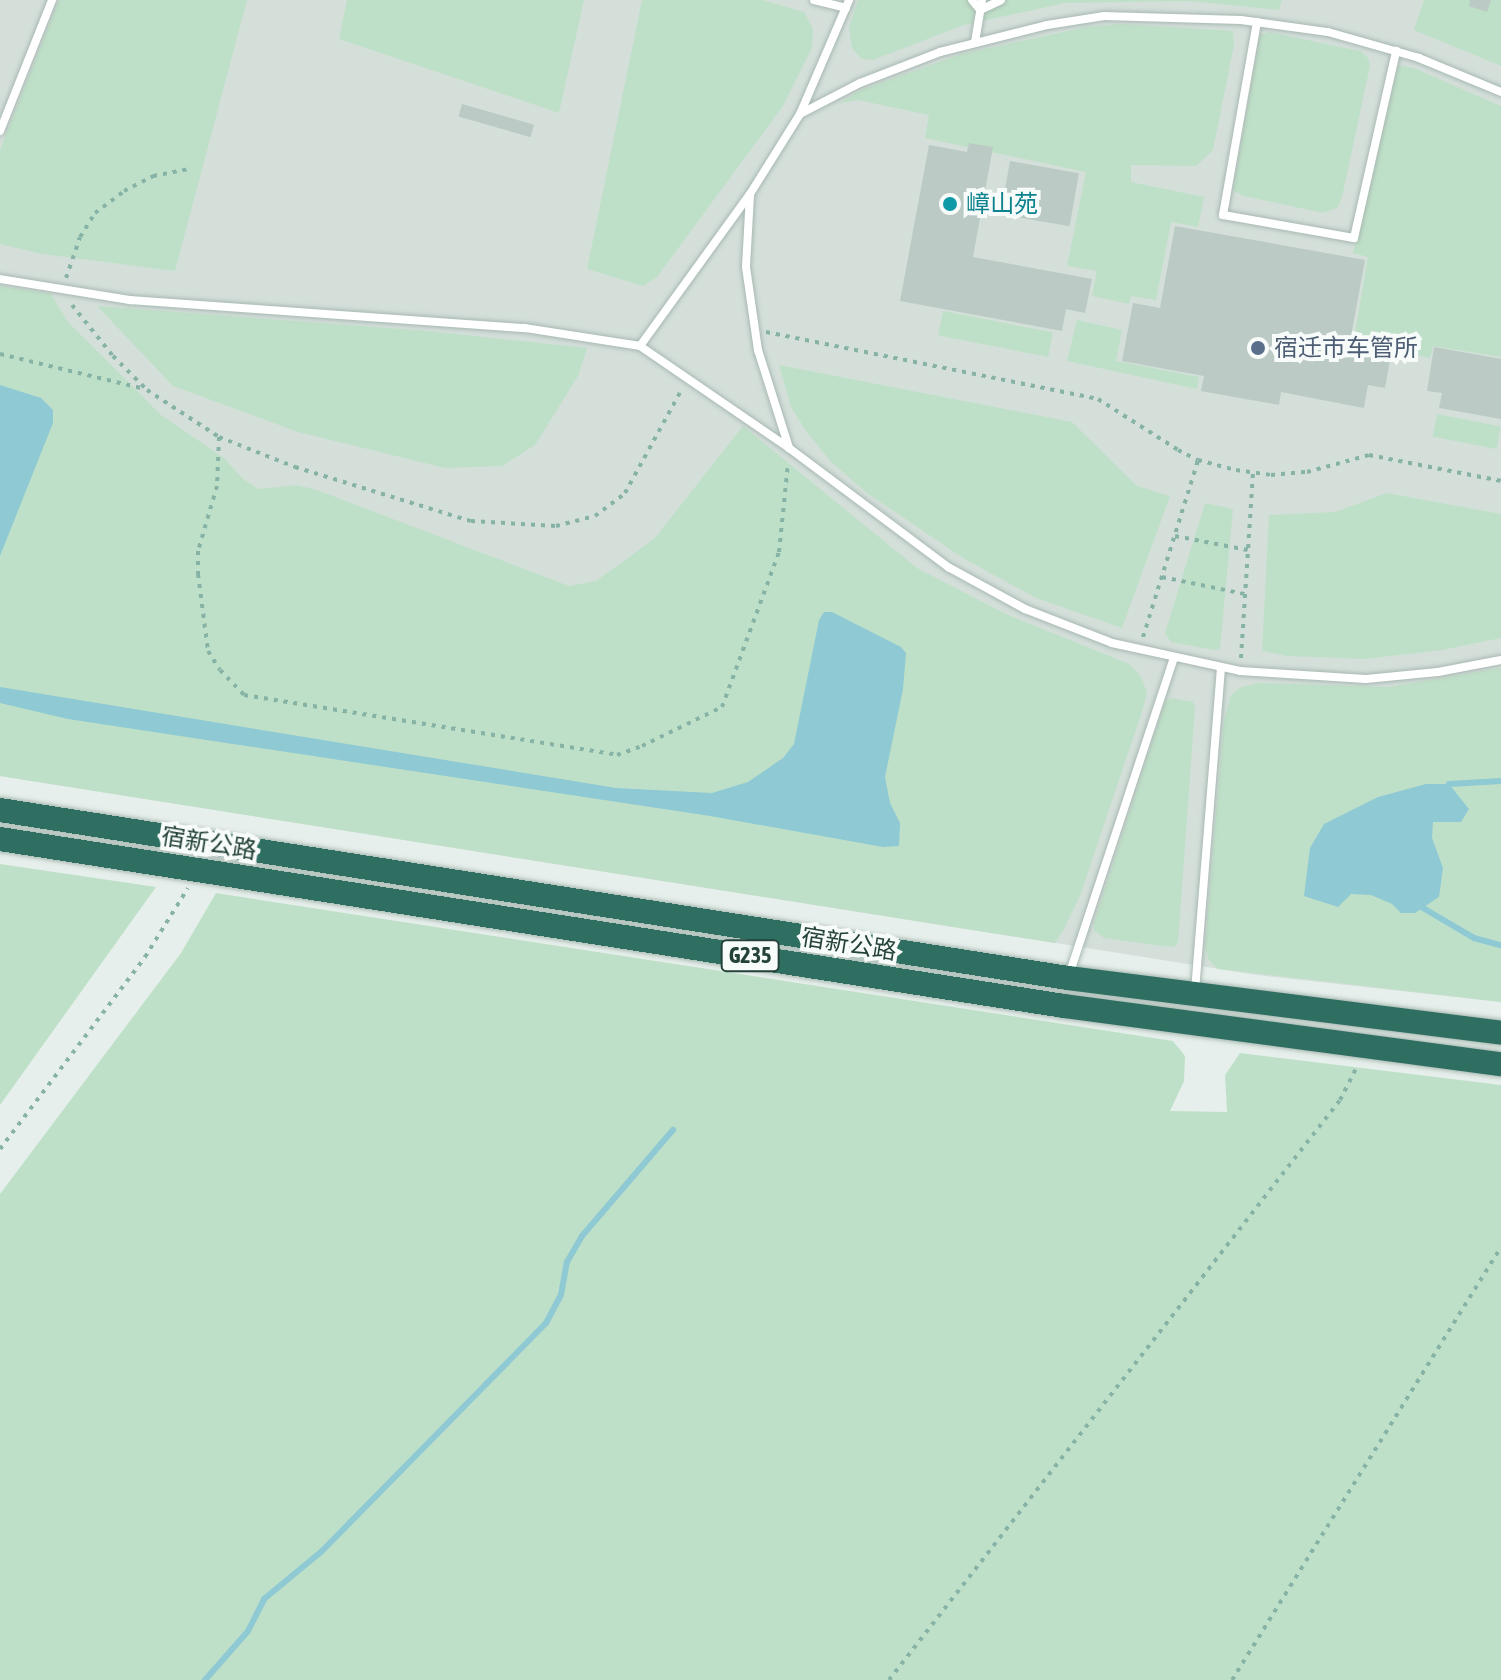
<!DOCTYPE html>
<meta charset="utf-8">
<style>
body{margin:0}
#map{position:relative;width:1501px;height:1680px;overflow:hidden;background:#e6efeb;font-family:"Asap Condensed","Noto Sans SC",sans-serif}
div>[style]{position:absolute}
.built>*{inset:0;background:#d4dfda}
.green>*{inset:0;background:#bfe0c8;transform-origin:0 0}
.water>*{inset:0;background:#8ec9d4}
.stream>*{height:6px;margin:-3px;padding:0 3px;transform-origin:3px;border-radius:3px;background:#8ec9d4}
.building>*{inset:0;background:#bbcac4;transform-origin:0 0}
.path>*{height:4px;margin-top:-2px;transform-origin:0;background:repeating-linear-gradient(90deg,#86b3a5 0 4px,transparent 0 10px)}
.roads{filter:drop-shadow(0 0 2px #a8b8b2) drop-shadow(0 0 2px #a8b8b2)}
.lane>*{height:8px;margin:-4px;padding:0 4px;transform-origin:4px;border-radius:4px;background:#fff}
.highway>*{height:24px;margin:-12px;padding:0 12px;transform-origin:12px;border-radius:12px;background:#2f6f62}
.dots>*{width:22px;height:22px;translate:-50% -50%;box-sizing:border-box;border:4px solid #f7fbf9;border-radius:50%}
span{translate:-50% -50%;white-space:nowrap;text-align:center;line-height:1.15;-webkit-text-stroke:8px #f7fbf9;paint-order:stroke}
.shield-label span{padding:2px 6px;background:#f7fbf9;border:2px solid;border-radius:6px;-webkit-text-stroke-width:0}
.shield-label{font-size:22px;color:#24423a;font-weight:700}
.culture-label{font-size:24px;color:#0d838f}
.left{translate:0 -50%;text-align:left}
.service-label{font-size:24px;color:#4e5e75}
.street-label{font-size:24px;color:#24423a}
</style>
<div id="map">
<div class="built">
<i style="clip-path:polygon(0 0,1501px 0,1501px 1002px,1257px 975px,0 776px)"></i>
</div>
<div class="green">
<i style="clip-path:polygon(59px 0,247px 0,175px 271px,42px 254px,0 244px,0 150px)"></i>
<i style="clip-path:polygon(347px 0,584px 0,559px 113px,339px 39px)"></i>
<i style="clip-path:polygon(642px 0,762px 0,804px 12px,813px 28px,812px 48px,783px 106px,657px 277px,643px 286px,587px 269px)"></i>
<i style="clip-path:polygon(858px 0,1282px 0,1279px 10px,1190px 1px,1065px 3px,964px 25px,873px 60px,862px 59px,852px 48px,849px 28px)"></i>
<i style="clip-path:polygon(1424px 0,1501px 0,1501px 66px,1414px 30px)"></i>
<i style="clip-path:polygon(1120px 24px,1233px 31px,1234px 45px,1213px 150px,1196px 166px,1131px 165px,1131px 182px,1204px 197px,1198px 227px,1171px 222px,1156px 300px,1131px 296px,1129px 304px,1092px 296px,1097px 271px,1067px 266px,1086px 172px,925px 138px,929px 115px,858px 100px,840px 103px,861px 90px,962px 54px,1086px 27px)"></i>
<i style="clip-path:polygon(1269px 32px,1360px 51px,1368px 58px,1370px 66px,1342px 197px,1338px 207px,1332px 210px,1323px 213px,1244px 196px,1233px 190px,1260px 35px)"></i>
<i style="clip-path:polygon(1398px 65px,1414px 68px,1501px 106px,1501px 357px,1433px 346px,1430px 358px,1353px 344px,1368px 257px,1353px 253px)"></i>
<i style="clip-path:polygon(0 286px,51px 294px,68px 322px,161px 415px,224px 458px,243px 479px,259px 489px,297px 485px,317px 490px,569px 586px,596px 581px,654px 539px,743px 426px,917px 568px,1004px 613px,1129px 664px,1140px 675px,1147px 692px,1143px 709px,1080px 896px,1064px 929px,1055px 943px,0 776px)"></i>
<i style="clip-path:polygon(97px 306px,427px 331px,587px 348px,578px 376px,535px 445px,502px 466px,445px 468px,298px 432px,173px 386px)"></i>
<i style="left:943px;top:311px;width:112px;height:25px;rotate:11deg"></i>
<i style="clip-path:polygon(1077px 320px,1122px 330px,1116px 361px,1199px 377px,1197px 389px,1067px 361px)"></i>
<i style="clip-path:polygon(779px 365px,1072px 422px,1137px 486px,1170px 496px,1122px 628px,1036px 598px,963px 558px,867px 493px,831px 462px,806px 431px,791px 407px)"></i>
<i style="left:1437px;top:414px;width:65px;height:23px;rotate:11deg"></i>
<i style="clip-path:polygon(1387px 493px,1501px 514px,1501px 638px,1442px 650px,1365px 659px,1287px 656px,1262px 651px,1269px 515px,1335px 512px)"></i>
<i style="clip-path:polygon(1205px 503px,1233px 509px,1220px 649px,1214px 650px,1171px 642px,1165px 633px)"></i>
<i style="clip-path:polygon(1501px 668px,1501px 1002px,1218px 969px,1209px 960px,1205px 948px,1224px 720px,1231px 695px,1241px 687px,1258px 683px,1389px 687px)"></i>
<i style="clip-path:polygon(1172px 698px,1193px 702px,1195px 708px,1178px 942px,1174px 947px,1163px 946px,1104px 938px,1094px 930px,1094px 923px,1165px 702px)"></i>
<i style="clip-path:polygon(0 864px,156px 887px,0 1105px)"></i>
<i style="clip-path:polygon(216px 893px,1173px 1041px,1185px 1056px,1184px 1081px,1170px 1111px,1227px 1112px,1225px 1075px,1240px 1053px,1501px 1085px,1501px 1680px,0 1680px,0 1194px,181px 953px)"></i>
</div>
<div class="water">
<i style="clip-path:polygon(0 385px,41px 398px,53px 410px,53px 423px,0 556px)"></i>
<i style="clip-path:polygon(824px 612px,832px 612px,901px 647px,906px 653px,903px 689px,885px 777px,890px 803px,900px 823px,899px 846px,883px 847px,710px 816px,68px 719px,0 703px,0 687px,616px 788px,712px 793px,748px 782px,783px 758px,794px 744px,819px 620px)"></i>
<i style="clip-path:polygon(1426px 784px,1449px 784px,1469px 809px,1461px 822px,1433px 822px,1432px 838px,1443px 868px,1439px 897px,1415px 913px,1401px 913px,1392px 904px,1371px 895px,1351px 894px,1338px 907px,1304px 896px,1310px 848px,1324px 824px,1378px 797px)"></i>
</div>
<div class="stream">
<i style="left:1449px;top:784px;width:52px;rotate:-3.3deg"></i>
<i style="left:1423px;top:908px;width:59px;rotate:30.5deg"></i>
<i style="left:1474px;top:938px;width:28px;rotate:15deg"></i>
<i style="left:205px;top:1680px;width:65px;rotate:-48.7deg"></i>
<i style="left:248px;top:1631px;width:36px;rotate:-63deg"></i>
<i style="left:264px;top:1599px;width:75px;rotate:-39.6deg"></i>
<i style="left:322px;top:1551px;width:320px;rotate:-45.5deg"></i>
<i style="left:546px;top:1323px;width:32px;rotate:-62deg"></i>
<i style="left:561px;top:1295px;width:34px;rotate:-80deg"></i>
<i style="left:567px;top:1262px;width:30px;rotate:-60deg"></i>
<i style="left:582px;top:1236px;width:140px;rotate:-49.4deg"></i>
</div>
<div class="building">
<i style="clip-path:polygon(1470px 0,1491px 0,1487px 12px,1469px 6px)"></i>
<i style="left:462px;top:104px;width:75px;height:13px;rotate:16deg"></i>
<i style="clip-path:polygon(969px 143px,993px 147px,973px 257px,1092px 279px,1085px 313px,1066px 309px,1062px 331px,900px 301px,929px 145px,967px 152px)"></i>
<i style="left:1010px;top:161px;width:70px;height:54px;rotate:10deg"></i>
<i style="clip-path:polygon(1175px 226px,1365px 260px,1349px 347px,1391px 354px,1385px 388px,1368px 385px,1364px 408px,1281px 392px,1279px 405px,1201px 391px,1204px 376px,1122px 361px,1133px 303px,1160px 308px)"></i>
<i style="clip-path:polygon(1434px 347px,1501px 359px,1501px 419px,1439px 408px,1442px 393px,1427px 391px)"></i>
</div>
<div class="path">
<i style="left:66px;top:278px;width:43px;rotate:-71.1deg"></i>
<i style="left:80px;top:237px;width:28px;rotate:-58deg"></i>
<i style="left:95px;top:213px;width:36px;rotate:-37deg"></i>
<i style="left:124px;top:191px;width:33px;rotate:-27deg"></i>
<i style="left:153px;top:176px;width:36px;rotate:-11deg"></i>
<i style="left:72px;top:305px;width:65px;rotate:51.2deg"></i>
<i style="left:113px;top:356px;width:48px;rotate:45deg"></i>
<i style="left:147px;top:390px;width:86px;rotate:33.1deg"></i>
<i style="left:219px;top:437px;width:82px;rotate:21.5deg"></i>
<i style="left:295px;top:467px;width:184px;rotate:17.1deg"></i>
<i style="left:471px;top:521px;width:85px;rotate:3.4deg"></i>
<i style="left:556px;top:526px;width:40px;rotate:-14.4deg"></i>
<i style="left:595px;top:516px;width:38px;rotate:-37deg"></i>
<i style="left:625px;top:493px;width:119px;rotate:-61.3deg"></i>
<i style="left:766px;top:332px;width:339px;rotate:11.4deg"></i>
<i style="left:1098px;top:399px;width:95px;rotate:32.5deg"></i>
<i style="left:1178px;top:450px;width:22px;rotate:27deg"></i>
<i style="left:1198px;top:460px;width:39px;rotate:15deg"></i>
<i style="left:1236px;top:470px;width:35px;rotate:8deg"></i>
<i style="left:1271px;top:475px;width:36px;rotate:-5deg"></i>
<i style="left:1307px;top:472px;width:64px;rotate:-15.3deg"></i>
<i style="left:1369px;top:455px;width:135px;rotate:11.1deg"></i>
<i style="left:0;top:354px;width:149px;rotate:13.6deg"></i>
<i style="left:219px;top:437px;width:49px;rotate:92.3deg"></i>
<i style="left:217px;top:486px;width:68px;rotate:106.3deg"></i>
<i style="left:198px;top:551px;width:23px;rotate:90deg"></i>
<i style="left:198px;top:574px;width:78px;rotate:82.6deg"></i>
<i style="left:208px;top:651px;width:22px;rotate:58deg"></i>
<i style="left:220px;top:670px;width:35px;rotate:46deg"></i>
<i style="left:244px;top:695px;width:378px;rotate:9.1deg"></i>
<i style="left:617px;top:755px;width:27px;rotate:-20deg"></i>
<i style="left:642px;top:746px;width:89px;rotate:-26deg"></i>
<i style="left:722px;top:707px;width:165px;rotate:-69.8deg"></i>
<i style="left:779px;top:552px;width:89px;rotate:-84.2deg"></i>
<i style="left:1175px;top:536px;width:74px;rotate:10.9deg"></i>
<i style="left:1162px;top:577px;width:85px;rotate:11.6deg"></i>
<i style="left:1143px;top:637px;width:185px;rotate:-72.7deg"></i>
<i style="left:1241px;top:658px;width:185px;rotate:-86.3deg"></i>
<i style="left:0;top:1149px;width:241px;rotate:-52.9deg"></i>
<i style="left:145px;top:957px;width:81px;rotate:-58.1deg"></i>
<i style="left:889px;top:1680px;width:735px;rotate:-52.13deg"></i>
<i style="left:1340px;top:1100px;width:38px;rotate:-63deg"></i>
<i style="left:1232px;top:1680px;width:510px;rotate:-58.15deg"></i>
</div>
<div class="roads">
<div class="lane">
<i style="left:814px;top:0;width:33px;rotate:14deg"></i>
<i style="left:972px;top:0;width:13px;rotate:51deg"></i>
<i style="left:980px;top:10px;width:23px;rotate:-25deg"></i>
<i style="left:1257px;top:22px;width:196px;rotate:100deg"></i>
<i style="left:1223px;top:215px;width:133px;rotate:10deg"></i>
<i style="left:1354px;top:238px;width:192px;rotate:-77.3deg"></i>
<i style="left:975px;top:42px;width:43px;rotate:-80.5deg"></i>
<i style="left:800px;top:114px;width:68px;rotate:-27.3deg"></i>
<i style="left:860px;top:83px;width:86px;rotate:-21.2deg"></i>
<i style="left:940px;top:52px;width:110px;rotate:-14.2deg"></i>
<i style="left:1047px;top:25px;width:58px;rotate:-9deg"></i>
<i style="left:1104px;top:16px;width:137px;rotate:1.7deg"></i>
<i style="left:1241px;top:20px;width:88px;rotate:7.9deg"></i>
<i style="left:1328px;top:32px;width:95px;rotate:15.9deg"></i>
<i style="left:1419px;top:58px;width:89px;rotate:22.5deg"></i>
<i style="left:0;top:131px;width:141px;rotate:-68.3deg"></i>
<i style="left:750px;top:195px;width:72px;rotate:93.2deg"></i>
<i style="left:746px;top:267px;width:84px;rotate:81.8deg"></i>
<i style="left:758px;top:350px;width:103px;rotate:72.4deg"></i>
<i style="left:0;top:279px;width:132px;rotate:9.2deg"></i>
<i style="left:130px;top:300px;width:396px;rotate:4.1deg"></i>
<i style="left:525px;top:328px;width:116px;rotate:8.9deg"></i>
<i style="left:640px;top:346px;width:181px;rotate:34.4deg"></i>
<i style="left:789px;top:448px;width:199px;rotate:36.8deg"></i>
<i style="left:948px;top:567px;width:88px;rotate:28.6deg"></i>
<i style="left:1025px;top:609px;width:93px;rotate:21.3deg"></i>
<i style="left:1112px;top:643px;width:131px;rotate:12.3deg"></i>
<i style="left:1240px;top:671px;width:126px;rotate:3.6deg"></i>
<i style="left:1366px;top:679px;width:72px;rotate:-5.6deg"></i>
<i style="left:1438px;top:672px;width:64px;rotate:-10.8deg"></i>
<i style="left:640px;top:346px;width:188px;rotate:-54.1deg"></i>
<i style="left:750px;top:194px;width:94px;rotate:-58deg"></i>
<i style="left:800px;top:114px;width:124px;rotate:-66.7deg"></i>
<i style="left:1069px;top:975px;width:335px;rotate:-71.7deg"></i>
<i style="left:1195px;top:991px;width:324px;rotate:-85.4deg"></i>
</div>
<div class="highway">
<i style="left:0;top:810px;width:1081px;rotate:8.94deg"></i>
<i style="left:1068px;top:978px;width:436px;rotate:7.2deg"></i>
<i style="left:0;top:839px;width:1077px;rotate:8.92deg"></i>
<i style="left:1064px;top:1006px;width:441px;rotate:7.6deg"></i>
</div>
</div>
<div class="dots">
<i style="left:950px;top:204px;background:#0f9aa8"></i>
<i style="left:1258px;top:348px;background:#5c6f8a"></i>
</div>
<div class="shield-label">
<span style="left:750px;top:956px">G235</span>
</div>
<div class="culture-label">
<span class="left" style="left:966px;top:204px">嶂山苑</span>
</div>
<div class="service-label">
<span class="left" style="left:1274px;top:348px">宿迁市车管所</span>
</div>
<div class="street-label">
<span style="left:209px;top:843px;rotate:9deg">宿新公路</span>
<span style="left:849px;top:944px;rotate:9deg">宿新公路</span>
</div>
</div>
